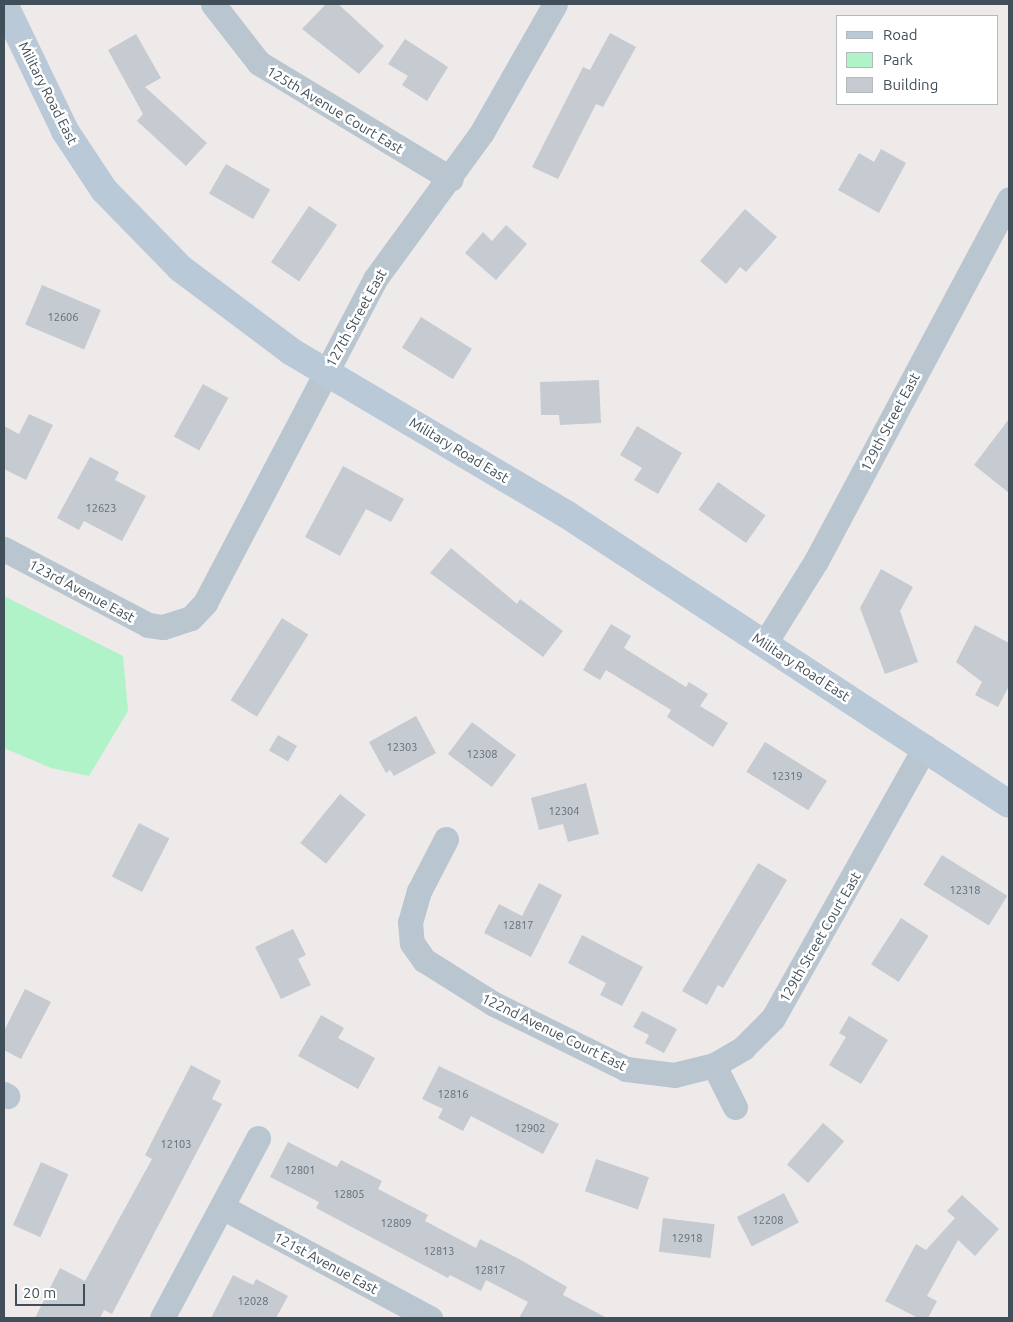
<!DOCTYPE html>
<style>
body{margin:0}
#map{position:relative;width:1013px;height:1322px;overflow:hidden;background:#eeeaea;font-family:Ubuntu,sans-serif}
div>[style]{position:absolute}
.green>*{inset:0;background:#b1f3c9}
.building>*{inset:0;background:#c6cad1;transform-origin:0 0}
.street>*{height:25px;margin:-12.5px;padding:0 12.5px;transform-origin:12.5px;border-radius:12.5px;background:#b9c6d0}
.secondary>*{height:28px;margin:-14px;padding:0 14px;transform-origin:14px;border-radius:14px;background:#bac9d7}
span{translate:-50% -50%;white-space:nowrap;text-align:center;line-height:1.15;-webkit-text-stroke:5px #fff;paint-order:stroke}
.number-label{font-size:11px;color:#626e78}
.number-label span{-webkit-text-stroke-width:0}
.street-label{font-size:14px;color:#414f5a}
.frame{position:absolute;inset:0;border:5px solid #414f5a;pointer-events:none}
.legend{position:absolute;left:836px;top:15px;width:162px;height:90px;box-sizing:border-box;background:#fff;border:1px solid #b3b9bd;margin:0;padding:6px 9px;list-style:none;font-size:15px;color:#414f5a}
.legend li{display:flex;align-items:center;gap:10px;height:25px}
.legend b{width:25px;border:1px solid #b3b9bd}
.scale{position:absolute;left:15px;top:1284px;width:70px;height:22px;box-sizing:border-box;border:2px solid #414f5a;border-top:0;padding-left:6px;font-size:15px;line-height:18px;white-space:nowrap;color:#414f5a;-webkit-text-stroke:4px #fff;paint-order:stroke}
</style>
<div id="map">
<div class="green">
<i style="clip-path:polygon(4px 596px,123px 656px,128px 711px,89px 776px,51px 768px,4px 748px)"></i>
</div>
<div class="building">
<i style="clip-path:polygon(326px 4px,338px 4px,384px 46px,359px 74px,302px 29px)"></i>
<i style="clip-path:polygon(610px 33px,636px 47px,603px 107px,596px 104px,558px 179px,532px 167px,583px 67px,590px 70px)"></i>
<i style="clip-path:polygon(136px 34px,161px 78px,145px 87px,207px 143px,186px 166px,137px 121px,143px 114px,108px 50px)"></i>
<i style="clip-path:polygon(405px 39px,448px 67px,427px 101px,402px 85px,408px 76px,388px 64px)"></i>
<i style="clip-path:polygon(881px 149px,906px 163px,879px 213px,838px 190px,859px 153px,874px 162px)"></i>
<i style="left:226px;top:164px;width:51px;height:34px;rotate:30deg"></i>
<i style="left:309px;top:206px;width:34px;height:68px;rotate:34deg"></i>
<i style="clip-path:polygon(745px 209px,777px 237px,746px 272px,740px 267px,726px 284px,700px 261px)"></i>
<i style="clip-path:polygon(506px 225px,527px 244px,496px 280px,465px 253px,483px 232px,492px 241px)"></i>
<i style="left:42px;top:285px;width:64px;height:43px;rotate:23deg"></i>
<i style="left:421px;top:317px;width:60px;height:36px;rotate:32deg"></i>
<i style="clip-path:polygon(599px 380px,601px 423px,560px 425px,559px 415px,541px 415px,540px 382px)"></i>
<i style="left:203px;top:384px;width:29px;height:60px;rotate:29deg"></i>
<i style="clip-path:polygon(29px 414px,53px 425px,26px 480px,4px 469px,4px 426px,19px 434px)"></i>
<i style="clip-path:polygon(1009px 419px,1009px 493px,974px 465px)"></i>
<i style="clip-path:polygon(637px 426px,682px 453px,658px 494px,634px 480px,642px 468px,620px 455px)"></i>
<i style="clip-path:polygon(90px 457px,119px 472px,115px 480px,146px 496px,122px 541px,84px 521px,79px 530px,57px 518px)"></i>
<i style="clip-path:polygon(343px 466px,404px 499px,391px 522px,366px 509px,340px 556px,305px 537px)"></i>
<i style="left:718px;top:482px;width:58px;height:34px;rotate:35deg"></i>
<i style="clip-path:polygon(451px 548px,517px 604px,520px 599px,563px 631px,543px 657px,430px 573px)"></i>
<i style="clip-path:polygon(881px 569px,913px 587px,900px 611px,918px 662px,885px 674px,860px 608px)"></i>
<i style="left:282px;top:618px;width:31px;height:97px;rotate:32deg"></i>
<i style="clip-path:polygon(611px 624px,631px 636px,624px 648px,686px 687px,689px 682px,708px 694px,700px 706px,728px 723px,713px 747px,667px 717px,671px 710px,606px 670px,600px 680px,583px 670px)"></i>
<i style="clip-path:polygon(975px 625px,1009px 643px,1009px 686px,998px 707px,975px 695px,982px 682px,956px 662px)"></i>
<i style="clip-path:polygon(416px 716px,436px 753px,394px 776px,390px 770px,386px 773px,369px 742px)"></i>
<i style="left:472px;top:722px;width:55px;height:40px;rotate:37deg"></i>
<i style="left:278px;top:735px;width:22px;height:18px;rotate:30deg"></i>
<i style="left:765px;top:742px;width:73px;height:35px;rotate:32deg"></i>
<i style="clip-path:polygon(586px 783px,599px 834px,568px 842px,563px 824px,539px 830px,531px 798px)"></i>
<i style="left:340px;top:794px;width:33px;height:63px;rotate:39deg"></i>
<i style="left:139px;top:823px;width:34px;height:60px;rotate:27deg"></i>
<i style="left:942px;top:855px;width:77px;height:35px;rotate:32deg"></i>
<i style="clip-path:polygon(758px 863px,787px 880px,723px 988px,718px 985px,707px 1005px,682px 991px)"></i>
<i style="clip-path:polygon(539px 883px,562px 895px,531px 957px,484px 933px,499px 904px,522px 916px)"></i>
<i style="left:901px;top:918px;width:33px;height:55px;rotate:33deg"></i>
<i style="clip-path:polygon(293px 929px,306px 955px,298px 959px,311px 985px,281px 999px,255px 947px)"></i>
<i style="clip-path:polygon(582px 935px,643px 967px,622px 1006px,600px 995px,606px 983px,568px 963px)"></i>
<i style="clip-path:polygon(25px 989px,51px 1002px,21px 1059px,4px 1050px,4px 1031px)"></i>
<i style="clip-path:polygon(642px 1011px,677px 1029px,664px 1053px,645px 1043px,649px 1035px,633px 1027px)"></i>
<i style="clip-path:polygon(321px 1015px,344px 1028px,338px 1038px,375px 1058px,358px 1089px,298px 1056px)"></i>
<i style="clip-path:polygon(849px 1016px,888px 1040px,861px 1084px,829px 1065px,846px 1037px,839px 1033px)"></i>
<i style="clip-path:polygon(191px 1065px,221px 1081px,212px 1099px,222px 1104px,112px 1314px,104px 1310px,100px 1318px,35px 1318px,60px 1268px,85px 1281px,152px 1159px,145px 1155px)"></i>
<i style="clip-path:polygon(439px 1066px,559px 1124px,543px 1154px,471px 1116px,463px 1131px,438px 1118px,443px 1109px,422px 1099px)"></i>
<i style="left:823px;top:1123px;width:28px;height:55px;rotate:41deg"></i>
<i style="clip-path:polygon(288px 1142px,337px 1167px,341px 1160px,382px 1181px,378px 1189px,428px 1215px,425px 1221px,476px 1248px,480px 1239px,521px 1260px,567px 1287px,563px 1295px,607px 1318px,519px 1318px,528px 1302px,486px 1280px,481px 1291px,450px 1275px,448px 1278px,316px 1208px,319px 1202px,270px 1177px)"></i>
<i style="left:596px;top:1159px;width:56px;height:34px;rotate:19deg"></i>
<i style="left:41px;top:1162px;width:30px;height:69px;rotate:24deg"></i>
<i style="left:784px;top:1193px;width:33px;height:53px;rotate:63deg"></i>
<i style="clip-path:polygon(962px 1195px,999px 1229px,975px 1256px,958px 1240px,927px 1296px,937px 1301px,928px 1318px,918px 1318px,885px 1301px,916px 1244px,926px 1250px,955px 1218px,947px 1211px)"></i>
<i style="left:663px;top:1218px;width:52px;height:34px;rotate:7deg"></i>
<i style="clip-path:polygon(233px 1275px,253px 1285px,256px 1279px,288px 1296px,276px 1318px,211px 1318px)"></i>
</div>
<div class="street">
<i style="left:213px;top:4px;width:75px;rotate:52.1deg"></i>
<i style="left:259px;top:63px;width:224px;rotate:31.1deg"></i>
<i style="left:4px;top:549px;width:163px;rotate:27.8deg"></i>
<i style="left:148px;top:625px;width:15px;rotate:8deg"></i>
<i style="left:163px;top:627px;width:29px;rotate:-18deg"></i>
<i style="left:191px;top:618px;width:21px;rotate:-47deg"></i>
<i style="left:205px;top:603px;width:366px;rotate:-62.3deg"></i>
<i style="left:375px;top:279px;width:182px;rotate:-53.9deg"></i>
<i style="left:482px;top:132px;width:147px;rotate:-60.3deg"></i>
<i style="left:765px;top:643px;width:97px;rotate:-58.1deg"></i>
<i style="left:816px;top:561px;width:410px;rotate:-61.9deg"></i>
<i style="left:446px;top:839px;width:59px;rotate:117.4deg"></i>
<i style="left:419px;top:891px;width:32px;rotate:106deg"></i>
<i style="left:410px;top:922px;width:21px;rotate:85deg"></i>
<i style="left:412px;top:943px;width:21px;rotate:55deg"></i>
<i style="left:424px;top:960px;width:83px;rotate:32.2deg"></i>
<i style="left:494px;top:1004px;width:147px;rotate:26.2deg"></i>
<i style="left:626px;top:1069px;width:48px;rotate:7.1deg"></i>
<i style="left:674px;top:1075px;width:41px;rotate:-14deg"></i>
<i style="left:4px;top:1094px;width:4px;rotate:34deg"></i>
<i style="left:735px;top:1107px;width:47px;rotate:-116.6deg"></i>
<i style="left:714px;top:1065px;width:34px;rotate:-30deg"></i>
<i style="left:743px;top:1048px;width:42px;rotate:-45deg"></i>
<i style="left:773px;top:1018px;width:311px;rotate:-60.7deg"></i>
<i style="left:222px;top:1207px;width:236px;rotate:28.1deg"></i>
<i style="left:162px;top:1318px;width:204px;rotate:-61.9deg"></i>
</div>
<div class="secondary">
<i style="left:4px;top:4px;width:141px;rotate:64.3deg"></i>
<i style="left:65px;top:131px;width:71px;rotate:56.5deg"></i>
<i style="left:104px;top:190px;width:109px;rotate:45.7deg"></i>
<i style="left:180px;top:268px;width:140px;rotate:36.9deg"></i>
<i style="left:292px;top:352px;width:318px;rotate:30.6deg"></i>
<i style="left:566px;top:514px;width:529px;rotate:33.21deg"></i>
</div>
<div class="number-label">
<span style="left:63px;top:317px">12606</span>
<span style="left:101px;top:508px">12623</span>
<span style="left:402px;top:747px">12303</span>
<span style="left:482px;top:754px">12308</span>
<span style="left:787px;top:776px">12319</span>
<span style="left:564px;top:811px">12304</span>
<span style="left:965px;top:890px">12318</span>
<span style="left:518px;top:925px">12817</span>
<span style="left:453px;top:1094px">12816</span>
<span style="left:530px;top:1128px">12902</span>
<span style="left:176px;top:1144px">12103</span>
<span style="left:300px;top:1170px">12801</span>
<span style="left:349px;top:1194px">12805</span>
<span style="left:768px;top:1220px">12208</span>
<span style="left:396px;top:1223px">12809</span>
<span style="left:687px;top:1238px">12918</span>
<span style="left:439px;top:1251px">12813</span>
<span style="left:490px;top:1270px">12817</span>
<span style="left:253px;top:1301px">12028</span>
</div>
<div class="street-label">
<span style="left:48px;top:93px;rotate:63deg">Military Road East</span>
<span style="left:335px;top:110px;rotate:31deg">125th Avenue Court East</span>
<span style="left:356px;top:318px;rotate:-61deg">127th Street East</span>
<span style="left:890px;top:422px;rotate:-62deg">129th Street East</span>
<span style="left:459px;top:450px;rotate:31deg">Military Road East</span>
<span style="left:82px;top:591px;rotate:28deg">123rd Avenue East</span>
<span style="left:801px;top:667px;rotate:33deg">Military Road East</span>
<span style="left:820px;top:937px;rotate:-60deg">129th Street Court East</span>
<span style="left:554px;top:1032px;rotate:26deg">122nd Avenue Court East</span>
<span style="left:326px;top:1263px;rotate:28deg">121st Avenue East</span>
</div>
<div class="frame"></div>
<ul class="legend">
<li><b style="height:6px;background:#bac9d7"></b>Road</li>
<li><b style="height:14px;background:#b1f3c9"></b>Park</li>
<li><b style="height:14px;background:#c6cad1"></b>Building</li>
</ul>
<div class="scale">20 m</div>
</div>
